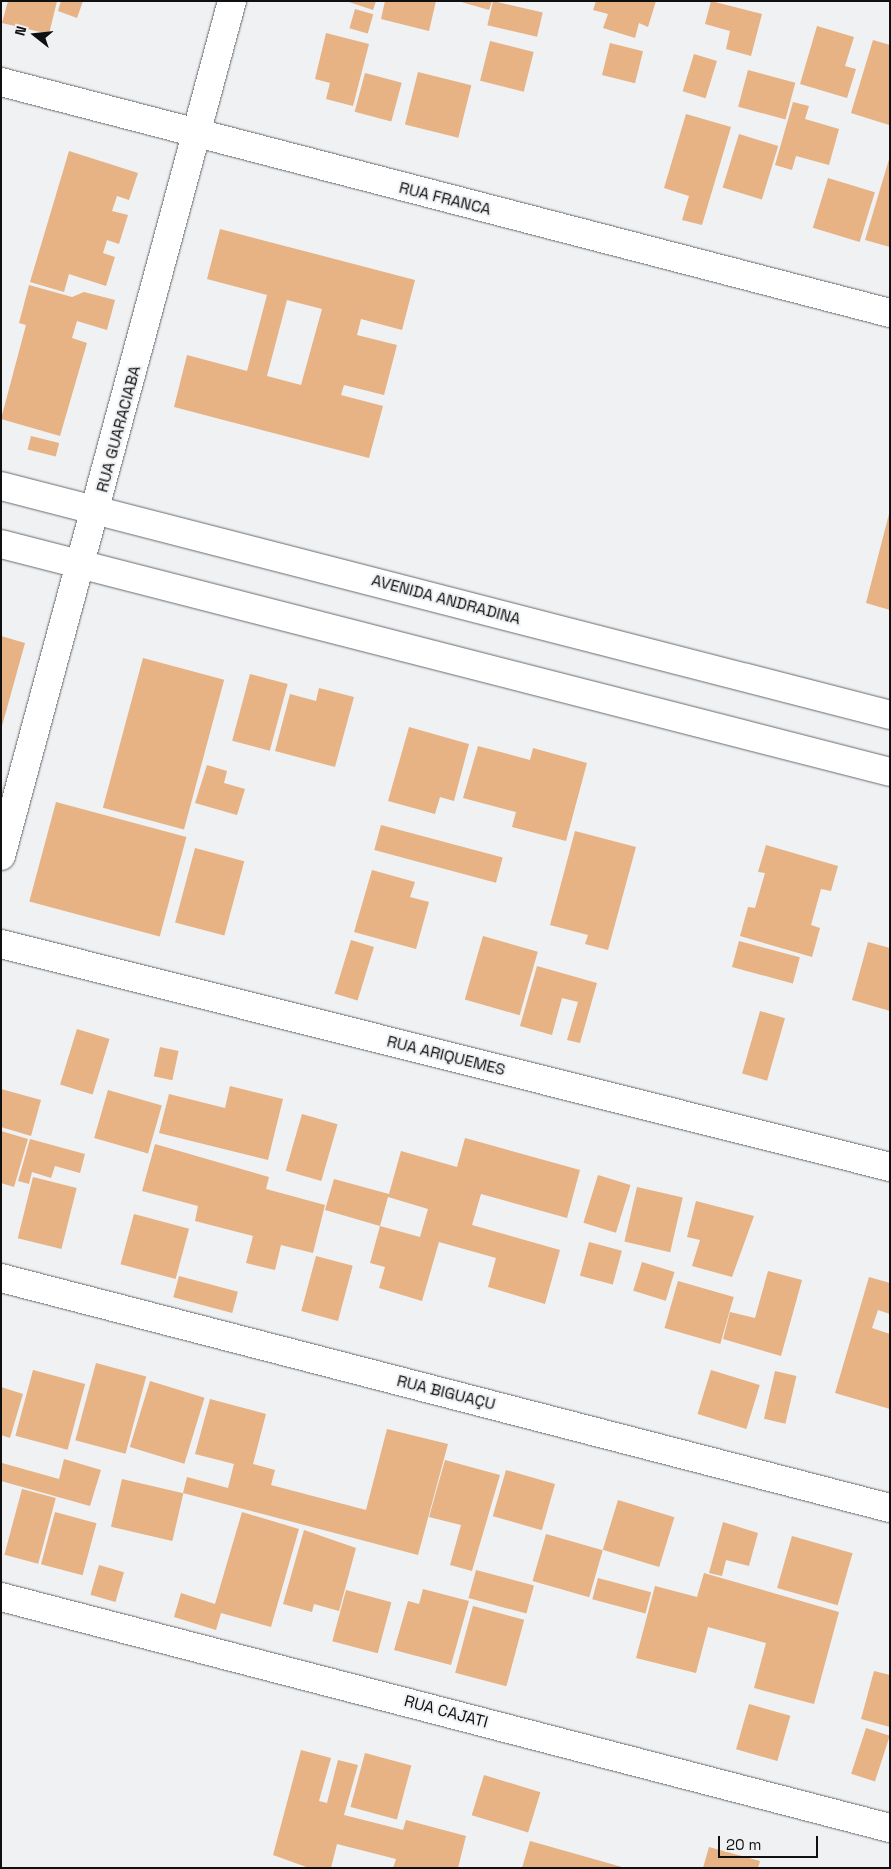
<!DOCTYPE html>
<meta charset="utf-8">
<style>
body{margin:0}
#map{position:relative;width:891px;height:1869px;overflow:hidden;background:#eff1f3;font-family:"Space Grotesk",sans-serif}
div>[style]{position:absolute}
.building>*{inset:0;background:#e7b284;transform-origin:0 0}
.roads{filter:drop-shadow(0 0 1px #686a6c) drop-shadow(0 0 1px #686a6c)}
.minor>*{height:28px;margin:-14px;padding:0 14px;transform-origin:14px;border-radius:14px;background:#fff}
.secondary>*{height:28px;margin:-14px;padding:0 14px;transform-origin:14px;border-radius:14px;background:#fff}
span{translate:-50% -50%;white-space:nowrap;text-align:center;line-height:1.15;-webkit-text-stroke:4px #eff1f3;paint-order:stroke}
.street-label{font-size:16px;color:#101011}
.frame{position:absolute;inset:0;border:2px solid #101011;pointer-events:none}
.north{position:absolute;left:10px;top:10px;width:50px;height:50px;-webkit-text-stroke:4px #eff1f3;paint-order:stroke;rotate:286deg;font-size:14px;font-weight:700;line-height:20px;text-align:center;color:#101011}
.north::after{content:'';display:block;margin:auto;width:18px;height:22px;background:#101011;clip-path:polygon(50% 0,100% 100%,50% 72%,0 100%)}
.scale{position:absolute;left:718px;top:1836px;width:100px;height:22px;box-sizing:border-box;border:2px solid #101011;border-top:0;padding-left:6px;font-size:15px;line-height:18px;white-space:nowrap;color:#101011;-webkit-text-stroke:4px #eff1f3;paint-order:stroke}
</style>
<div id="map">
<div class="building">
<i style="clip-path:polygon(8px 1px,57px 1px,49px 34px,2px 23px)"></i>
<i style="clip-path:polygon(61px 1px,83px 1px,77px 18px,58px 11px)"></i>
<i style="clip-path:polygon(346px 1px,376px 1px,373px 10px)"></i>
<i style="clip-path:polygon(385px 1px,436px 1px,429px 31px,381px 19px)"></i>
<i style="clip-path:polygon(458px 1px,492px 1px,489px 10px)"></i>
<i style="left:493px;top:1px;width:51px;height:25px;rotate:13deg"></i>
<i style="clip-path:polygon(596px 1px,656px 1px,648px 27px,639px 23px,635px 38px,603px 28px,608px 14px,593px 10px)"></i>
<i style="clip-path:polygon(711px 1px,762px 14px,751px 56px,726px 49px,730px 31px,705px 24px)"></i>
<i style="left:355px;top:9px;width:19px;height:20px;rotate:16deg"></i>
<i style="clip-path:polygon(817px 26px,854px 37px,845px 66px,856px 69px,847px 98px,800px 84px)"></i>
<i style="clip-path:polygon(326px 33px,369px 44px,353px 106px,326px 99px,330px 83px,315px 79px)"></i>
<i style="clip-path:polygon(873px 40px,890px 45px,889px 125px,851px 113px)"></i>
<i style="left:490px;top:41px;width:45px;height:41px;rotate:14deg"></i>
<i style="left:610px;top:43px;width:34px;height:33px;rotate:14deg"></i>
<i style="left:694px;top:54px;width:24px;height:39px;rotate:17deg"></i>
<i style="left:748px;top:70px;width:49px;height:38px;rotate:15deg"></i>
<i style="left:418px;top:72px;width:55px;height:54px;rotate:14deg"></i>
<i style="left:365px;top:73px;width:38px;height:40px;rotate:15deg"></i>
<i style="clip-path:polygon(793px 102px,809px 106px,805px 119px,839px 129px,829px 165px,796px 156px,792px 170px,775px 165px)"></i>
<i style="clip-path:polygon(686px 114px,731px 127px,702px 225px,682px 220px,689px 196px,664px 188px)"></i>
<i style="left:739px;top:134px;width:41px;height:56px;rotate:17deg"></i>
<i style="clip-path:polygon(69px 151px,138px 173px,129px 200px,117px 196px,112px 211px,128px 215px,119px 244px,107px 240px,103px 253px,115px 257px,106px 286px,69px 274px,64px 292px,30px 282px)"></i>
<i style="clip-path:polygon(890px 156px,890px 247px,865px 240px)"></i>
<i style="left:828px;top:178px;width:49px;height:52px;rotate:17deg"></i>
<i style="clip-path:polygon(evenodd,220px 229px,415px 280px,402px 330px,361px 319px,357px 335px,397px 345px,384px 395px,344px 385px,341px 395px,383px 406px,369px 458px,174px 407px,187px 355px,247px 371px,267px 295px,207px 279px,220px 229px,287px 300px,322px 309px,301px 385px,267px 376px,287px 300px)"></i>
<i style="clip-path:polygon(29px 285px,72px 297px,84px 292px,115px 300px,107px 330px,77px 321px,72px 338px,87px 343px,60px 436px,1px 419px,26px 325px,19px 323px)"></i>
<i style="left:31px;top:436px;width:29px;height:14px;rotate:14deg"></i>
<i style="clip-path:polygon(889px 514px,890px 514px,890px 610px,866px 603px)"></i>
<i style="clip-path:polygon(1px 636px,25px 643px,2px 726px,1px 725px)"></i>
<i style="left:143px;top:658px;width:84px;height:155px;rotate:15deg"></i>
<i style="left:250px;top:674px;width:39px;height:69px;rotate:15deg"></i>
<i style="clip-path:polygon(319px 688px,354px 697px,335px 767px,275px 751px,290px 694px,316px 701px)"></i>
<i style="clip-path:polygon(409px 727px,469px 744px,454px 801px,440px 797px,435px 814px,388px 801px)"></i>
<i style="clip-path:polygon(478px 746px,530px 760px,533px 748px,587px 763px,566px 841px,512px 827px,516px 812px,463px 798px)"></i>
<i style="clip-path:polygon(207px 765px,227px 771px,224px 783px,245px 789px,237px 815px,195px 803px)"></i>
<i style="left:56px;top:802px;width:135px;height:103px;rotate:15deg"></i>
<i style="left:381px;top:825px;width:126px;height:26px;rotate:15deg"></i>
<i style="clip-path:polygon(575px 831px,636px 847px,608px 950px,585px 944px,588px 935px,550px 925px)"></i>
<i style="clip-path:polygon(766px 845px,838px 866px,831px 891px,821px 889px,811px 925px,820px 928px,812px 957px,740px 936px,748px 907px,755px 908px,765px 873px,758px 872px)"></i>
<i style="left:195px;top:848px;width:51px;height:77px;rotate:15deg"></i>
<i style="clip-path:polygon(372px 870px,415px 882px,410px 897px,429px 902px,416px 949px,354px 932px)"></i>
<i style="left:483px;top:936px;width:57px;height:66px;rotate:16deg"></i>
<i style="left:351px;top:940px;width:24px;height:56px;rotate:17deg"></i>
<i style="left:739px;top:941px;width:63px;height:27px;rotate:15deg"></i>
<i style="clip-path:polygon(868px 942px,890px 948px,890px 1011px,852px 1000px)"></i>
<i style="clip-path:polygon(537px 966px,597px 983px,580px 1043px,567px 1040px,578px 1002px,562px 998px,552px 1035px,520px 1026px)"></i>
<i style="left:760px;top:1011px;width:26px;height:65px;rotate:16deg"></i>
<i style="left:77px;top:1029px;width:34px;height:58px;rotate:17deg"></i>
<i style="left:160px;top:1047px;width:19px;height:30px;rotate:12deg"></i>
<i style="clip-path:polygon(230px 1086px,283px 1099px,268px 1160px,159px 1133px,169px 1094px,225px 1108px)"></i>
<i style="clip-path:polygon(1px 1089px,41px 1100px,31px 1136px,1px 1127px)"></i>
<i style="left:108px;top:1090px;width:56px;height:50px;rotate:16deg"></i>
<i style="left:302px;top:1114px;width:37px;height:59px;rotate:16deg"></i>
<i style="clip-path:polygon(1px 1131px,28px 1139px,14px 1187px,1px 1183px)"></i>
<i style="clip-path:polygon(465px 1138px,580px 1170px,567px 1218px,481px 1194px,472px 1225px,560px 1250px,545px 1304px,488px 1287px,496px 1258px,439px 1242px,422px 1301px,379px 1288px,385px 1267px,370px 1263px,380px 1226px,420px 1237px,428px 1209px,388px 1197px,380px 1226px,325px 1210px,334px 1179px,389px 1194px,401px 1151px,457px 1167px)"></i>
<i style="clip-path:polygon(30px 1139px,85px 1154px,80px 1173px,55px 1166px,51px 1178px,32px 1172px,29px 1184px,18px 1181px)"></i>
<i style="clip-path:polygon(155px 1144px,269px 1177px,266px 1189px,325px 1205px,313px 1253px,281px 1245px,275px 1270px,246px 1263px,253px 1236px,195px 1221px,198px 1206px,142px 1191px)"></i>
<i style="left:598px;top:1175px;width:34px;height:50px;rotate:17deg"></i>
<i style="left:33px;top:1177px;width:45px;height:63px;rotate:14deg"></i>
<i style="left:637px;top:1187px;width:47px;height:56px;rotate:13deg"></i>
<i style="clip-path:polygon(696px 1201px,754px 1216px,732px 1277px,692px 1266px,700px 1240px,687px 1237px)"></i>
<i style="left:134px;top:1214px;width:57px;height:52px;rotate:15deg"></i>
<i style="left:589px;top:1242px;width:34px;height:35px;rotate:15deg"></i>
<i style="left:316px;top:1256px;width:38px;height:57px;rotate:15deg"></i>
<i style="left:642px;top:1262px;width:34px;height:30px;rotate:17deg"></i>
<i style="clip-path:polygon(768px 1271px,802px 1280px,781px 1356px,723px 1339px,730px 1312px,755px 1318px)"></i>
<i style="left:179px;top:1276px;width:61px;height:22px;rotate:15deg"></i>
<i style="clip-path:polygon(869px 1277px,890px 1283px,890px 1314px,878px 1310px,872px 1328px,890px 1334px,890px 1409px,835px 1393px)"></i>
<i style="left:678px;top:1281px;width:58px;height:49px;rotate:16deg"></i>
<i style="left:96px;top:1363px;width:52px;height:80px;rotate:15deg"></i>
<i style="left:33px;top:1370px;width:54px;height:68px;rotate:15deg"></i>
<i style="left:711px;top:1370px;width:51px;height:46px;rotate:17deg"></i>
<i style="left:775px;top:1371px;width:22px;height:49px;rotate:13deg"></i>
<i style="left:150px;top:1381px;width:57px;height:69px;rotate:17deg"></i>
<i style="clip-path:polygon(1px 1387px,23px 1394px,10px 1438px,1px 1435px)"></i>
<i style="clip-path:polygon(210px 1399px,266px 1414px,253px 1464px,275px 1470px,271px 1485px,366px 1510px,387px 1429px,448px 1444px,418px 1555px,183px 1493px,187px 1477px,228px 1488px,234px 1464px,195px 1454px)"></i>
<i style="clip-path:polygon(64px 1459px,101px 1470px,90px 1506px,1px 1481px,2px 1463px,59px 1479px)"></i>
<i style="clip-path:polygon(445px 1460px,500px 1475px,472px 1571px,450px 1565px,461px 1525px,429px 1517px)"></i>
<i style="left:506px;top:1470px;width:51px;height:48px;rotate:16deg"></i>
<i style="left:122px;top:1479px;width:63px;height:49px;rotate:13deg"></i>
<i style="left:22px;top:1489px;width:35px;height:68px;rotate:15deg"></i>
<i style="left:618px;top:1500px;width:59px;height:52px;rotate:17deg"></i>
<i style="left:55px;top:1512px;width:43px;height:54px;rotate:15deg"></i>
<i style="clip-path:polygon(242px 1512px,299px 1529px,271px 1627px,221px 1613px,216px 1630px,174px 1617px,181px 1593px,215px 1604px)"></i>
<i style="clip-path:polygon(723px 1522px,758px 1533px,749px 1566px,726px 1560px,722px 1576px,709px 1573px)"></i>
<i style="clip-path:polygon(304px 1530px,356px 1548px,339px 1611px,314px 1604px,312px 1612px,283px 1604px)"></i>
<i style="left:546px;top:1534px;width:59px;height:49px;rotate:16deg"></i>
<i style="left:792px;top:1536px;width:63px;height:54px;rotate:16deg"></i>
<i style="left:99px;top:1565px;width:26px;height:31px;rotate:16deg"></i>
<i style="left:476px;top:1570px;width:60px;height:29px;rotate:15deg"></i>
<i style="clip-path:polygon(704px 1573px,839px 1612px,814px 1704px,754px 1688px,766px 1643px,708px 1627px,696px 1673px,636px 1658px,655px 1586px,697px 1597px)"></i>
<i style="left:598px;top:1578px;width:55px;height:22px;rotate:15deg"></i>
<i style="clip-path:polygon(423px 1589px,469px 1601px,451px 1665px,394px 1650px,408px 1601px,419px 1604px)"></i>
<i style="left:346px;top:1590px;width:47px;height:53px;rotate:15deg"></i>
<i style="left:473px;top:1606px;width:53px;height:69px;rotate:15deg"></i>
<i style="clip-path:polygon(874px 1671px,890px 1675px,890px 1727px,861px 1719px)"></i>
<i style="left:749px;top:1704px;width:43px;height:47px;rotate:16deg"></i>
<i style="left:866px;top:1728px;width:25px;height:48px;rotate:18deg"></i>
<i style="clip-path:polygon(301px 1750px,331px 1758px,319px 1801px,327px 1803px,338px 1760px,358px 1765px,344px 1815px,403px 1830px,406px 1820px,466px 1836px,458px 1868px,393px 1868px,396px 1859px,337px 1844px,331px 1868px,309px 1868px,273px 1855px)"></i>
<i style="left:365px;top:1753px;width:48px;height:56px;rotate:15deg"></i>
<i style="left:484px;top:1775px;width:59px;height:42px;rotate:17deg"></i>
<i style="clip-path:polygon(530px 1841px,622px 1867px,622px 1868px,522px 1868px)"></i>
<i style="clip-path:polygon(709px 1847px,760px 1861px,758px 1868px,703px 1868px)"></i>
</div>
<div class="roads">
<div class="minor">
<i style="left:1px;top:82px;width:919px;rotate:14.57deg"></i>
<i style="left:1px;top:856px;width:886px;rotate:-74.88deg"></i>
<i style="left:1px;top:944px;width:917px;rotate:14.08deg"></i>
<i style="left:1px;top:1278px;width:918px;rotate:14.51deg"></i>
<i style="left:1px;top:1597px;width:919px;rotate:14.57deg"></i>
</div>
<div class="secondary">
<i style="left:1px;top:486px;width:918px;rotate:14.44deg"></i>
<i style="left:1px;top:544px;width:918px;rotate:14.38deg"></i>
</div>
</div>
<div class="street-label">
<span style="left:445px;top:199px;rotate:14deg">RUA FRANCA</span>
<span style="left:119px;top:429px;rotate:-75deg">RUA GUARACIABA</span>
<span style="left:446px;top:600px;rotate:15deg">AVENIDA ANDRADINA</span>
<span style="left:446px;top:1056px;rotate:14deg">RUA ARIQUEMES</span>
<span style="left:446px;top:1393px;rotate:14deg">RUA BIGUAÇU</span>
<span style="left:446px;top:1712px;rotate:15deg">RUA CAJATI</span>
</div>
<div class="frame"></div>
<div class="north">N</div>
<div class="scale">20 m</div>
</div>
